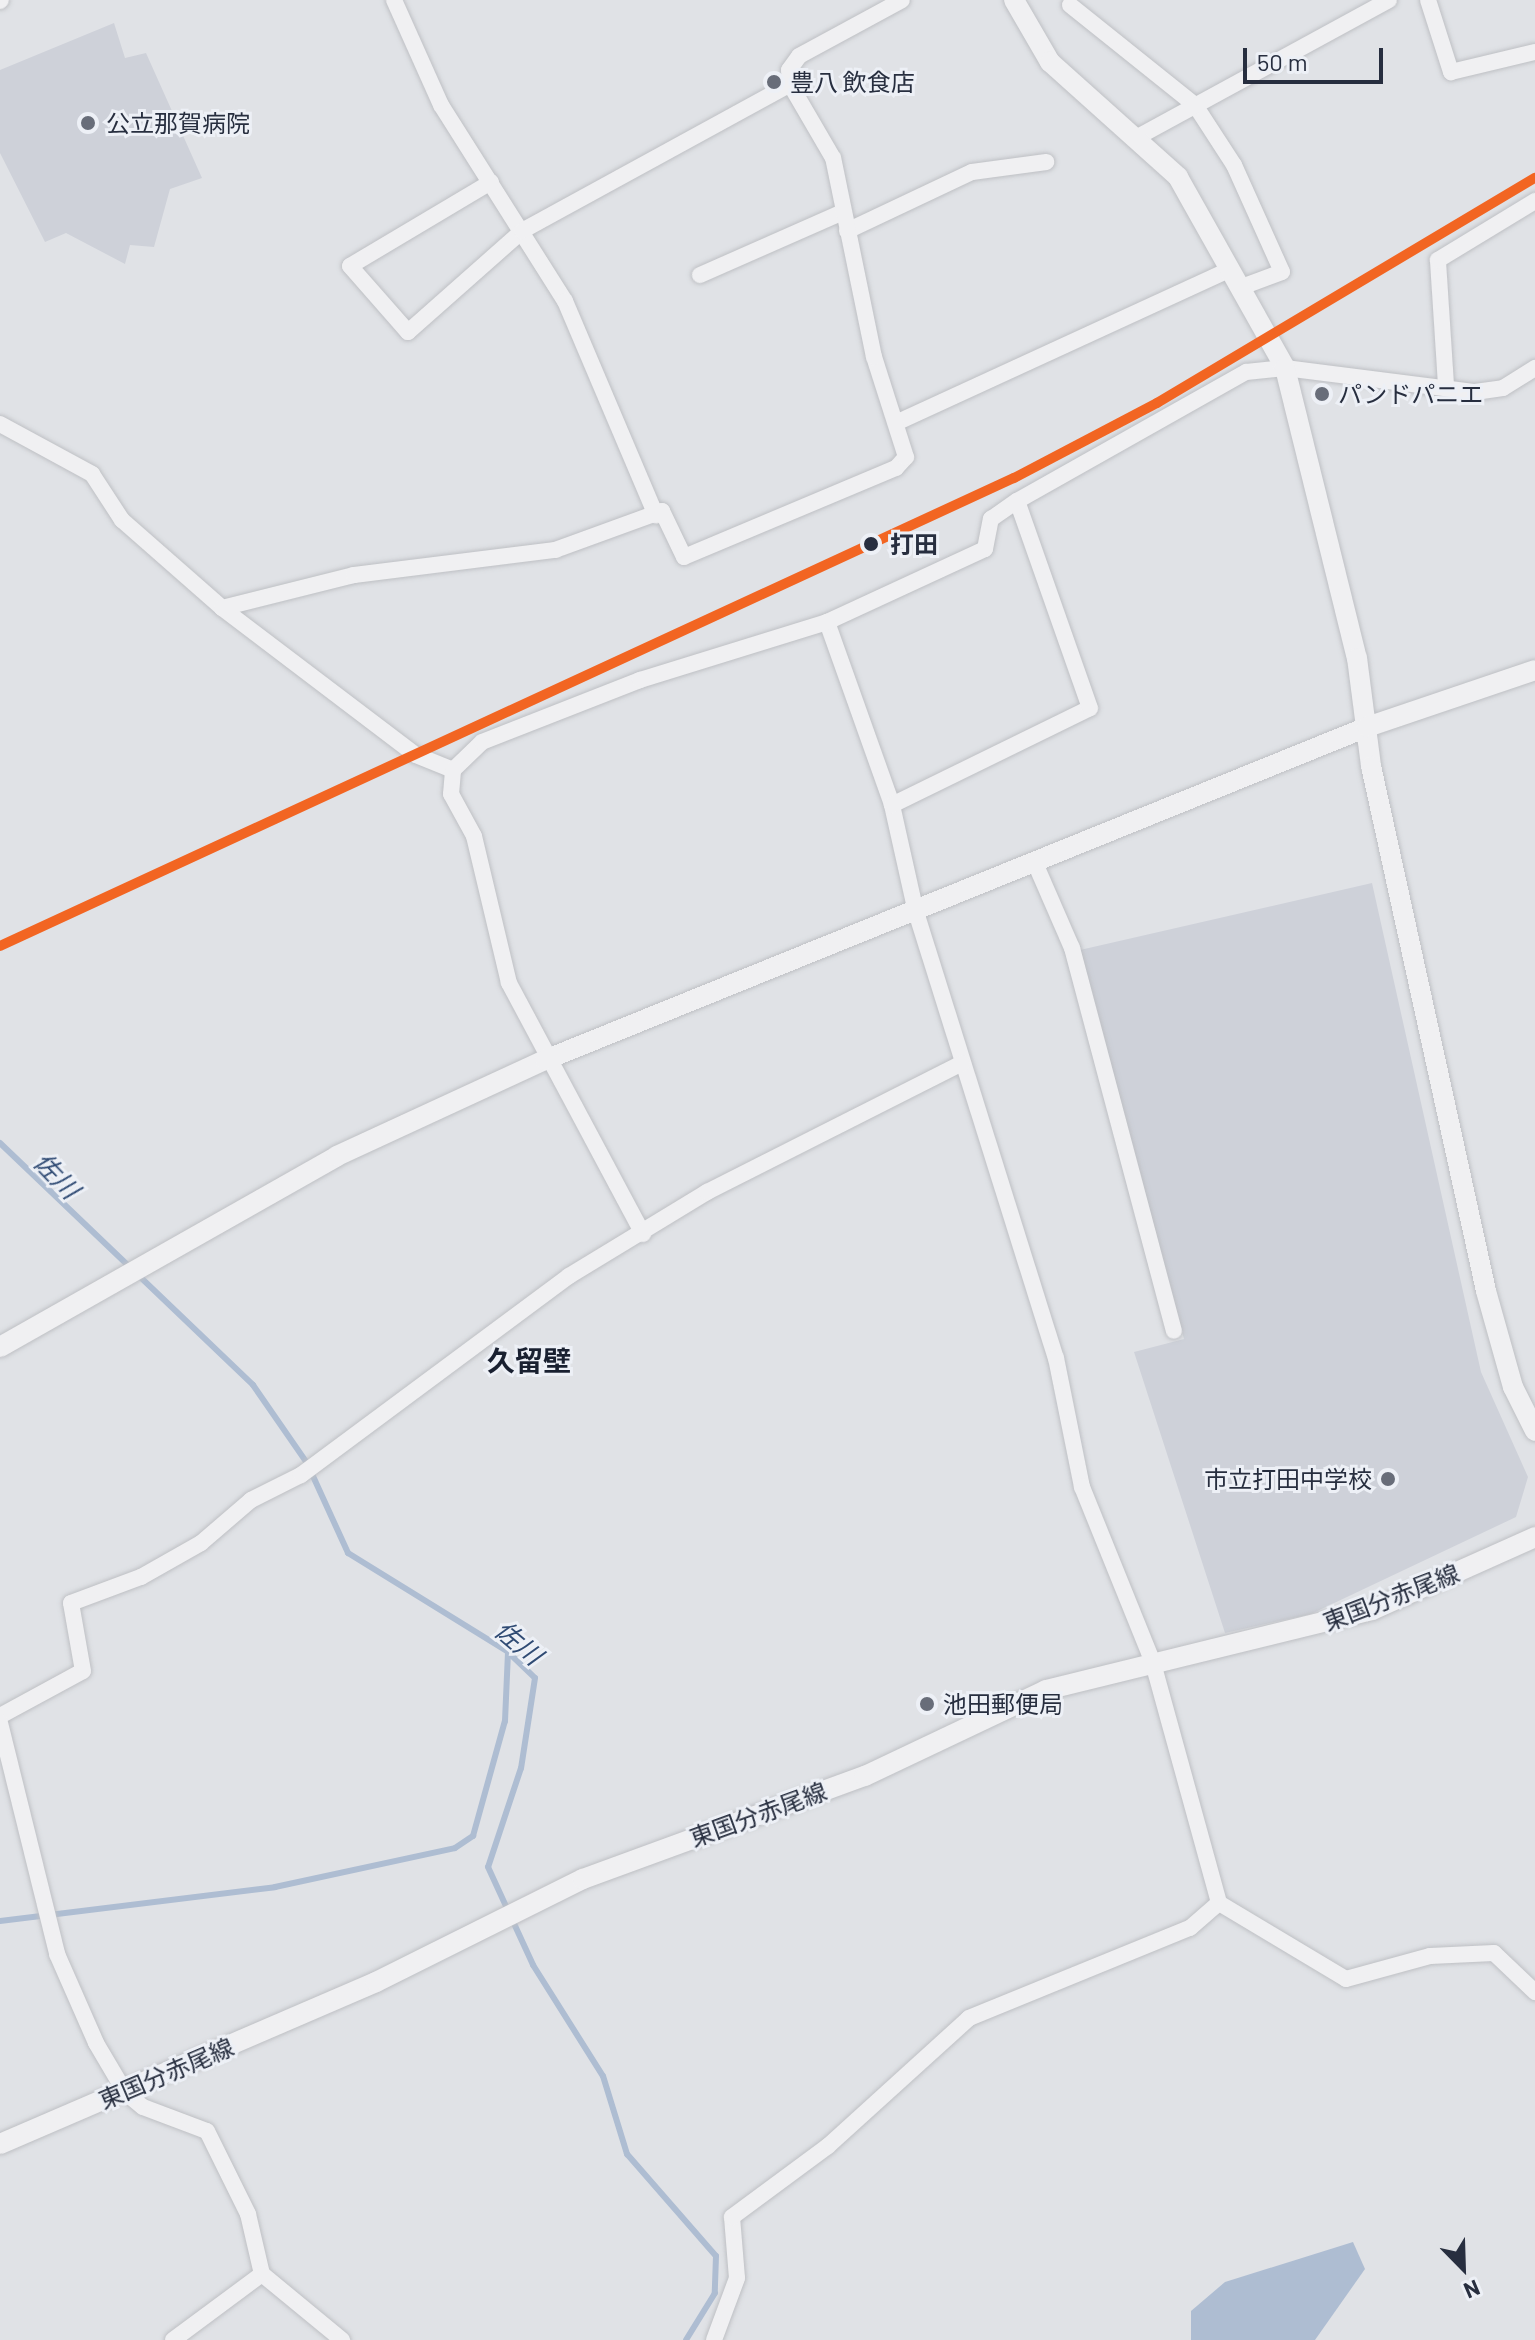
<!DOCTYPE html>
<meta charset="utf-8">
<style>
body{margin:0}
#map{position:relative;width:1535px;height:2340px;overflow:hidden;background:#e0e2e6;font-family:Barlow,"Noto Sans JP",sans-serif}
div>[style]{position:absolute}
.built>*{inset:0;background:#ced1d9}
.water>*{inset:0;background:#aebdd2}
.stream>*{height:6px;margin:-3px;padding:0 3px;transform-origin:3px;border-radius:3px;background:#aebdd2}
.roads{filter:drop-shadow(0 0 2px #bec0c4) drop-shadow(0 0 2px #bec0c4)}
.minor>*{height:16px;margin:-8px;padding:0 8px;transform-origin:8px;border-radius:8px;background:#f0f0f2}
.tertiary>*{height:20px;margin:-10px;padding:0 10px;transform-origin:10px;border-radius:10px;background:#f0f0f2}
.rail-1>*{height:10px;margin:-5px;padding:0 5px;transform-origin:5px;border-radius:5px;background:#f26522}
.dots>*{width:22px;height:22px;translate:-50% -50%;box-sizing:border-box;border:4px solid #edf0f6;border-radius:50%}
span{translate:-50% -50%;white-space:nowrap;text-align:center;line-height:1.15;-webkit-text-stroke:6px #edf0f6;paint-order:stroke}
.poi-label{font-size:24px;color:#272e3f}
.left{translate:0 -50%;text-align:left}
.right{translate:-100% -50%;text-align:right}
.stop-label{font-size:24px;color:#272e3f;font-weight:700}
.street-label{font-size:24px;color:#272e3f}
.water-label{font-size:26px;color:#304b74;font-style:italic}
.quarter-label{font-size:28px;color:#192030;font-weight:700}
.north{position:absolute;left:1423px;top:2228px;width:80px;height:80px;-webkit-text-stroke:6px #edf0f6;paint-order:stroke;rotate:157deg;font-size:22px;font-weight:700;line-height:32px;text-align:center;color:#272e3f}
.north::after{content:'';display:block;margin:auto;width:28px;height:36px;background:#272e3f;clip-path:polygon(50% 0,100% 100%,50% 72%,0 100%)}
.scale{position:absolute;left:1243px;top:48px;width:140px;height:36px;box-sizing:border-box;border:4px solid #272e3f;border-top:0;padding-left:10px;font-size:24px;line-height:28px;white-space:nowrap;color:#272e3f;-webkit-text-stroke:6px #edf0f6;paint-order:stroke}
</style>
<div id="map">
<div class="built">
<i style="clip-path:polygon(114px 23px,125px 58px,146px 53px,202px 178px,170px 189px,154px 247px,130px 245px,125px 264px,66px 233px,45px 242px,0 153px,0 70px)"></i>
<i style="clip-path:polygon(1372px 883px,1481px 1372px,1528px 1477px,1516px 1517px,1311px 1614px,1225px 1633px,1134px 1352px,1184px 1339px,1080px 950px)"></i>
</div>
<div class="water">
<i style="clip-path:polygon(1353px 2242px,1365px 2269px,1315px 2340px,1191px 2340px,1191px 2311px,1225px 2282px)"></i>
</div>
<div class="stream">
<i style="left:0;top:1143px;width:350px;rotate:43.7deg"></i>
<i style="left:253px;top:1385px;width:95px;rotate:55.3deg"></i>
<i style="left:307px;top:1463px;width:99px;rotate:65.5deg"></i>
<i style="left:348px;top:1553px;width:188px;rotate:31.7deg"></i>
<i style="left:508px;top:1652px;width:37px;rotate:44deg"></i>
<i style="left:535px;top:1678px;width:91px;rotate:98.8deg"></i>
<i style="left:521px;top:1768px;width:104px;rotate:108.4deg"></i>
<i style="left:488px;top:1867px;width:108px;rotate:65.3deg"></i>
<i style="left:533px;top:1965px;width:131px;rotate:57.8deg"></i>
<i style="left:603px;top:2076px;width:82px;rotate:72.9deg"></i>
<i style="left:627px;top:2154px;width:135px;rotate:48.9deg"></i>
<i style="left:716px;top:2256px;width:37px;rotate:92deg"></i>
<i style="left:715px;top:2293px;width:55px;rotate:121.7deg"></i>
<i style="left:0;top:1921px;width:277px;rotate:-7deg"></i>
<i style="left:275px;top:1887px;width:184px;rotate:-12.2deg"></i>
<i style="left:455px;top:1848px;width:22px;rotate:-34deg"></i>
<i style="left:473px;top:1836px;width:119px;rotate:-74.5deg"></i>
<i style="left:505px;top:1721px;width:69px;rotate:-87.5deg"></i>
</div>
<div class="roads">
<div class="minor">
<i style="left:394px;top:0;width:115px;rotate:65.9deg"></i>
<i style="left:441px;top:105px;width:232px;rotate:57.7deg"></i>
<i style="left:565px;top:301px;width:233px;rotate:67deg"></i>
<i style="left:1428px;top:0;width:76px;rotate:72.3deg"></i>
<i style="left:1451px;top:72px;width:86px;rotate:-13.4deg"></i>
<i style="left:0;top:1px;width:1px;rotate:-45deg"></i>
<i style="left:1070px;top:5px;width:160px;rotate:38.7deg"></i>
<i style="left:1195px;top:105px;width:72px;rotate:57deg"></i>
<i style="left:1234px;top:165px;width:117px;rotate:65.8deg"></i>
<i style="left:1282px;top:272px;width:46px;rotate:159.6deg"></i>
<i style="left:1136px;top:138px;width:288px;rotate:-28.6deg"></i>
<i style="left:491px;top:182px;width:164px;rotate:149.2deg"></i>
<i style="left:350px;top:266px;width:88px;rotate:48.7deg"></i>
<i style="left:408px;top:332px;width:152px;rotate:-41.5deg"></i>
<i style="left:522px;top:231px;width:306px;rotate:-28.7deg"></i>
<i style="left:847px;top:231px;width:138px;rotate:-25.3deg"></i>
<i style="left:972px;top:172px;width:75px;rotate:-7.7deg"></i>
<i style="left:700px;top:275px;width:156px;rotate:-23.8deg"></i>
<i style="left:1446px;top:385px;width:125px;rotate:-93.7deg"></i>
<i style="left:1438px;top:260px;width:114px;rotate:-31.3deg"></i>
<i style="left:896px;top:423px;width:366px;rotate:-24.7deg"></i>
<i style="left:0;top:424px;width:105px;rotate:28.5deg"></i>
<i style="left:92px;top:474px;width:55px;rotate:56.9deg"></i>
<i style="left:122px;top:520px;width:133px;rotate:41.3deg"></i>
<i style="left:222px;top:608px;width:243px;rotate:37.2deg"></i>
<i style="left:416px;top:755px;width:40px;rotate:22deg"></i>
<i style="left:222px;top:608px;width:136px;rotate:-14deg"></i>
<i style="left:354px;top:575px;width:203px;rotate:-7.1deg"></i>
<i style="left:555px;top:550px;width:114px;rotate:-20deg"></i>
<i style="left:662px;top:511px;width:51px;rotate:64.4deg"></i>
<i style="left:684px;top:557px;width:230px;rotate:-22.8deg"></i>
<i style="left:896px;top:468px;width:15px;rotate:-48deg"></i>
<i style="left:906px;top:457px;width:105px;rotate:-107.7deg"></i>
<i style="left:874px;top:357px;width:203px;rotate:-101.6deg"></i>
<i style="left:833px;top:158px;width:86px;rotate:-120.2deg"></i>
<i style="left:790px;top:84px;width:14px;rotate:-94deg"></i>
<i style="left:789px;top:70px;width:17px;rotate:-54deg"></i>
<i style="left:799px;top:56px;width:117px;rotate:-28.5deg"></i>
<i style="left:827px;top:622px;width:194px;rotate:70.4deg"></i>
<i style="left:892px;top:805px;width:110px;rotate:77.4deg"></i>
<i style="left:916px;top:912px;width:467px;rotate:72.6deg"></i>
<i style="left:1056px;top:1358px;width:132px;rotate:78.6deg"></i>
<i style="left:1082px;top:1487px;width:190px;rotate:68deg"></i>
<i style="left:1153px;top:1663px;width:249px;rotate:74.6deg"></i>
<i style="left:1219px;top:1903px;width:148px;rotate:30.9deg"></i>
<i style="left:1346px;top:1979px;width:87px;rotate:-15.3deg"></i>
<i style="left:1430px;top:1956px;width:64px;rotate:-2.7deg"></i>
<i style="left:1494px;top:1953px;width:57px;rotate:43.6deg"></i>
<i style="left:892px;top:805px;width:220px;rotate:-26.1deg"></i>
<i style="left:1090px;top:708px;width:219px;rotate:-109.4deg"></i>
<i style="left:1035px;top:863px;width:93px;rotate:66.5deg"></i>
<i style="left:1072px;top:948px;width:396px;rotate:75.1deg"></i>
<i style="left:643px;top:1234px;width:285px;rotate:-118.1deg"></i>
<i style="left:509px;top:983px;width:151px;rotate:-103.4deg"></i>
<i style="left:474px;top:836px;width:48px;rotate:-118.7deg"></i>
<i style="left:451px;top:794px;width:24px;rotate:-85deg"></i>
<i style="left:453px;top:770px;width:40px;rotate:-44deg"></i>
<i style="left:482px;top:742px;width:170px;rotate:-21.4deg"></i>
<i style="left:640px;top:680px;width:196px;rotate:-17.2deg"></i>
<i style="left:827px;top:622px;width:174px;rotate:-24.8deg"></i>
<i style="left:985px;top:549px;width:31px;rotate:-79deg"></i>
<i style="left:991px;top:519px;width:32px;rotate:-35deg"></i>
<i style="left:1017px;top:501px;width:263px;rotate:-29.4deg"></i>
<i style="left:1246px;top:372px;width:39px;rotate:-6deg"></i>
<i style="left:1285px;top:368px;width:192px;rotate:7.2deg"></i>
<i style="left:1475px;top:392px;width:28px;rotate:-8deg"></i>
<i style="left:1503px;top:388px;width:38px;rotate:-32deg"></i>
<i style="left:0;top:1716px;width:94px;rotate:-28.5deg"></i>
<i style="left:83px;top:1671px;width:69px;rotate:-100deg"></i>
<i style="left:71px;top:1603px;width:75px;rotate:-20.4deg"></i>
<i style="left:141px;top:1577px;width:69px;rotate:-29.5deg"></i>
<i style="left:201px;top:1543px;width:66px;rotate:-40.7deg"></i>
<i style="left:251px;top:1500px;width:56px;rotate:-26.6deg"></i>
<i style="left:301px;top:1475px;width:334px;rotate:-36.6deg"></i>
<i style="left:569px;top:1276px;width:162px;rotate:-31.3deg"></i>
<i style="left:707px;top:1192px;width:286px;rotate:-26.8deg"></i>
<i style="left:0;top:1723px;width:238px;rotate:76.1deg"></i>
<i style="left:57px;top:1954px;width:97px;rotate:66.3deg"></i>
<i style="left:96px;top:2043px;width:57px;rotate:59.4deg"></i>
<i style="left:125px;top:2092px;width:23px;rotate:40deg"></i>
<i style="left:143px;top:2107px;width:68px;rotate:20.6deg"></i>
<i style="left:207px;top:2131px;width:93px;rotate:63.7deg"></i>
<i style="left:248px;top:2214px;width:62px;rotate:76.9deg"></i>
<i style="left:262px;top:2274px;width:104px;rotate:39.5deg"></i>
<i style="left:173px;top:2340px;width:111px;rotate:-36.6deg"></i>
<i style="left:714px;top:2340px;width:66px;rotate:-69.6deg"></i>
<i style="left:737px;top:2278px;width:61px;rotate:-94.7deg"></i>
<i style="left:732px;top:2217px;width:119px;rotate:-36.5deg"></i>
<i style="left:828px;top:2146px;width:190px;rotate:-42.2deg"></i>
<i style="left:969px;top:2018px;width:239px;rotate:-22.2deg"></i>
<i style="left:1190px;top:1928px;width:38px;rotate:-41deg"></i>
</div>
<div class="tertiary">
<i style="left:1014px;top:0;width:72px;rotate:59.9deg"></i>
<i style="left:1050px;top:62px;width:172px;rotate:41.9deg"></i>
<i style="left:1178px;top:177px;width:219px;rotate:60.7deg"></i>
<i style="left:1285px;top:368px;width:299px;rotate:76.1deg"></i>
<i style="left:1357px;top:658px;width:109px;rotate:82.6deg"></i>
<i style="left:1371px;top:766px;width:537px;rotate:77.64deg"></i>
<i style="left:1486px;top:1291px;width:100px;rotate:74.3deg"></i>
<i style="left:1513px;top:1387px;width:49px;rotate:63.4deg"></i>
<i style="left:0;top:1347px;width:387px;rotate:-29.5deg"></i>
<i style="left:337px;top:1156px;width:229px;rotate:-24.8deg"></i>
<i style="left:545px;top:1060px;width:887px;rotate:-22.05deg"></i>
<i style="left:1367px;top:727px;width:177px;rotate:-18.7deg"></i>
<i style="left:0;top:2144px;width:409px;rotate:-23.3deg"></i>
<i style="left:376px;top:1982px;width:231px;rotate:-26.5deg"></i>
<i style="left:583px;top:1879px;width:300px;rotate:-20.1deg"></i>
<i style="left:865px;top:1776px;width:200px;rotate:-25.4deg"></i>
<i style="left:1046px;top:1690px;width:336px;rotate:-13.8deg"></i>
<i style="left:1372px;top:1610px;width:179px;rotate:-24.1deg"></i>
</div>
</div>
<div class="rail-1">
<i style="left:0;top:946px;width:1117px;rotate:-24.78deg"></i>
<i style="left:1014px;top:478px;width:161px;rotate:-27.7deg"></i>
<i style="left:1157px;top:403px;width:440px;rotate:-30.8deg"></i>
</div>
<div class="dots">
<i style="left:774px;top:82px;background:#686d79"></i>
<i style="left:88px;top:123px;background:#686d79"></i>
<i style="left:1322px;top:394px;background:#686d79"></i>
<i style="left:871px;top:544px;background:#272e3f"></i>
<i style="left:1388px;top:1479px;background:#686d79"></i>
<i style="left:927px;top:1704px;background:#686d79"></i>
</div>
<div class="poi-label">
<span class="left" style="left:790px;top:82px">豊八 飲食店</span>
<span class="left" style="left:106px;top:123px">公立那賀病院</span>
<span class="left" style="left:1338px;top:394px">パンドパニエ</span>
<span class="right" style="left:1372px;top:1479px">市立打田中学校</span>
<span class="left" style="left:943px;top:1704px">池田郵便局</span>
</div>
<div class="stop-label">
<span class="left" style="left:890px;top:544px">打田</span>
</div>
<div class="street-label">
<span style="left:1391px;top:1597px;rotate:-21deg">東国分赤尾線</span>
<span style="left:758px;top:1814px;rotate:-20deg">東国分赤尾線</span>
<span style="left:166px;top:2073px;rotate:-23deg">東国分赤尾線</span>
</div>
<div class="water-label">
<span style="left:57px;top:1175px;rotate:46deg">佐川</span>
<span style="left:519px;top:1642px;rotate:40deg">佐川</span>
</div>
<div class="quarter-label">
<span style="left:529px;top:1360px">久留壁</span>
</div>
<div class="north">N</div>
<div class="scale">50 m</div>
</div>
